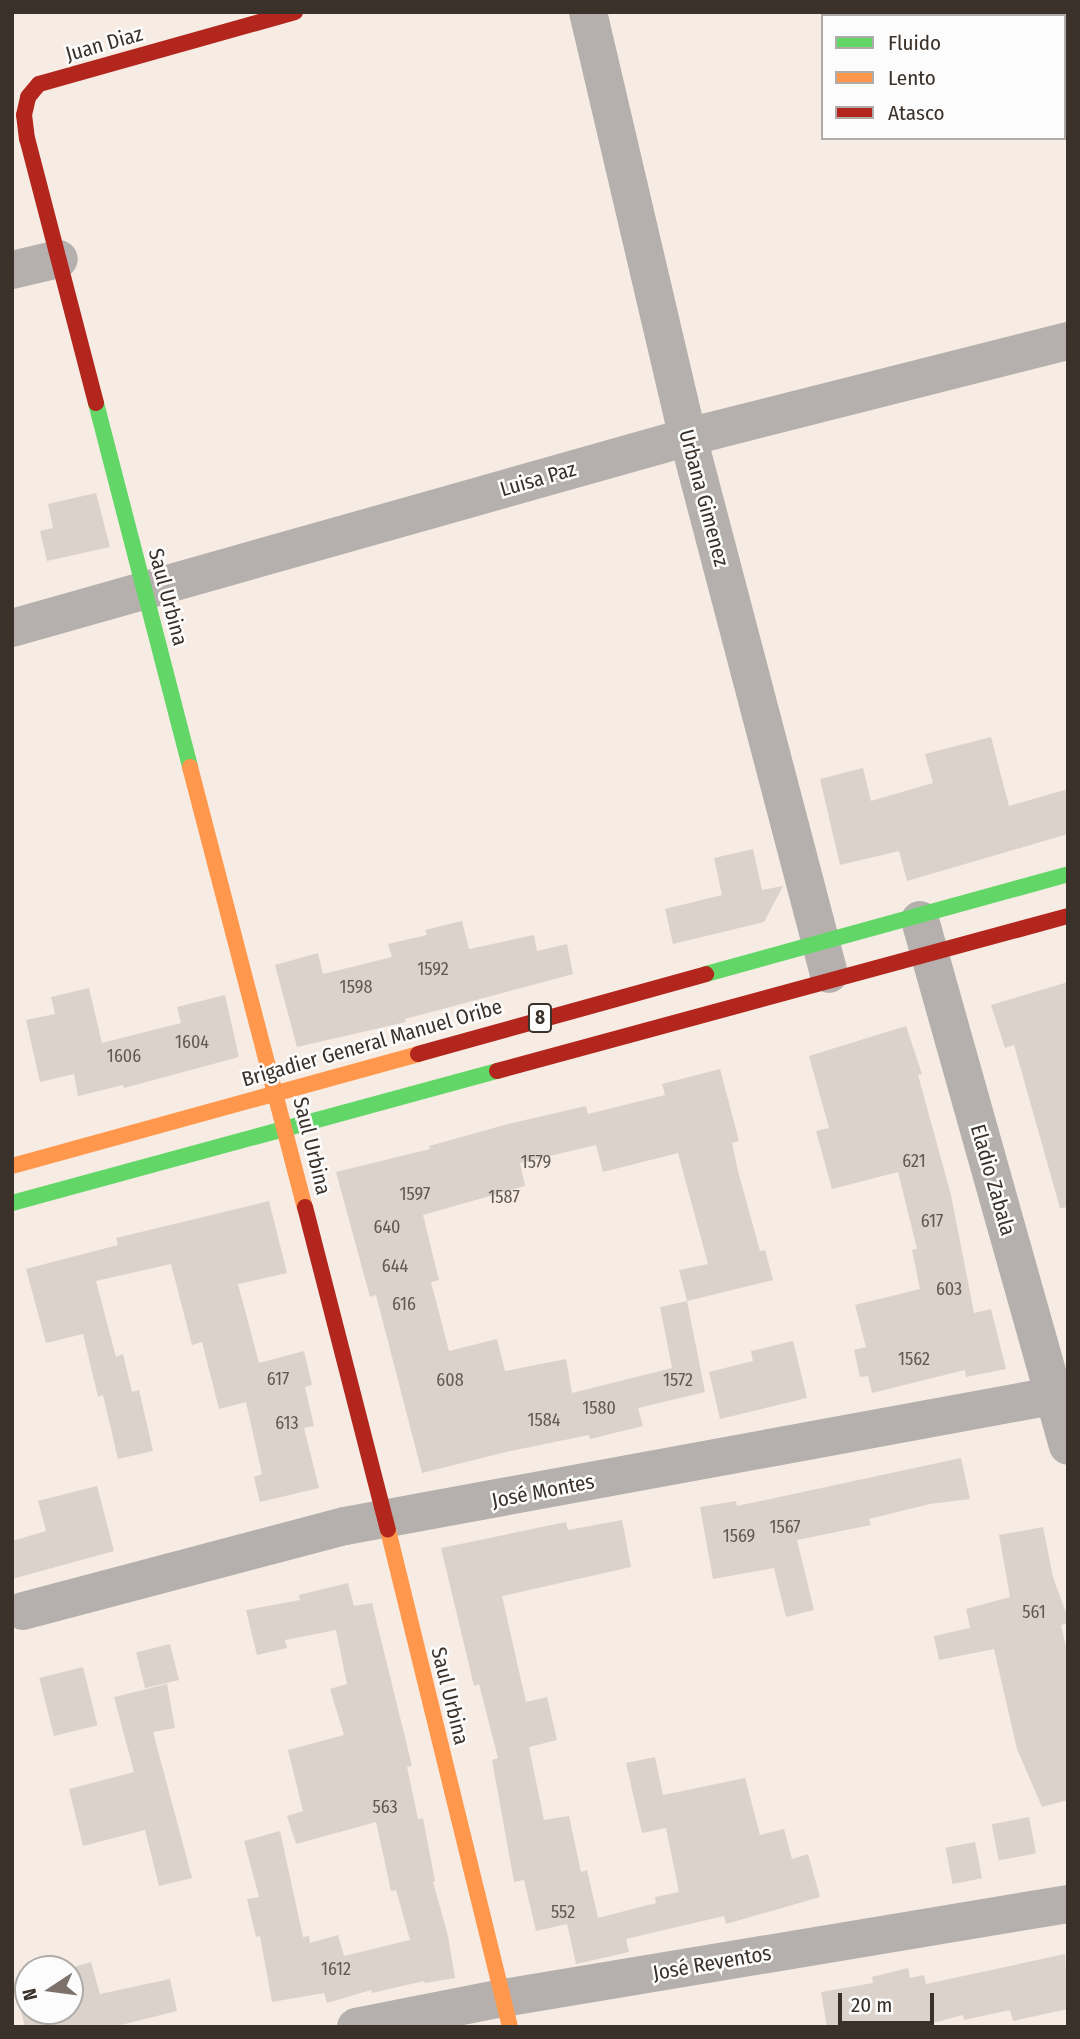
<!DOCTYPE html>
<meta charset="utf-8">
<style>
body{margin:0}
#map{position:relative;width:1080px;height:2039px;overflow:hidden;background:#f6ece4;font-family:"Fira Sans Condensed",sans-serif}
div>[style]{position:absolute}
.building>*{inset:0;background:#dad2cb;transform-origin:0 0}
.street>*{height:38px;margin:-19px;padding:0 19px;transform-origin:19px;border-radius:19px;background:#b5b0ad}
.fast>*{height:16px;margin:-8px;padding:0 8px;transform-origin:8px;border-radius:8px;background:#63d668}
.slow>*{height:16px;margin:-8px;padding:0 8px;transform-origin:8px;border-radius:8px;background:#ff974d}
.jam>*{height:16px;margin:-8px;padding:0 8px;transform-origin:8px;border-radius:8px;background:#b3261e}
span{translate:-50% -50%;white-space:nowrap;text-align:center;line-height:1.15;-webkit-text-stroke:5px #fcfcfc;paint-order:stroke}
.number-label{font-size:18px;color:#625952}
.number-label span{-webkit-text-stroke-width:0}
.shield-label span{padding:2px 5px;background:#fcfcfc;border:2px solid;border-radius:5px;-webkit-text-stroke-width:0}
.shield-label{font-size:19px;color:#3a312a;font-weight:700}
.street-label{font-size:21px;color:#3a312a}
.frame{position:absolute;inset:0;border:14px solid #3a312a;pointer-events:none}
.legend{position:absolute;left:821px;top:14px;width:245px;height:126px;box-sizing:border-box;background:#fcfcfc;border:2px solid #aeaba8;margin:0;padding:9px 12px;list-style:none;font-size:21px;color:#3a312a}
.legend li{display:flex;align-items:center;gap:14px;height:35px}
.legend b{width:35px;border:2px solid #aeaba8}
.north{position:absolute;left:14px;top:1955px;width:70px;height:70px;box-sizing:border-box;background:#fcfcfc;border:2px solid #aeaba8;border-radius:50%;rotate:257deg;font-size:19px;font-weight:700;line-height:28px;text-align:center;color:#3a312a}
.north::after{content:'';display:block;margin:auto;width:24px;height:32px;background:#7c726b;clip-path:polygon(50% 0,100% 100%,50% 72%,0 100%)}
.scale{position:absolute;left:838px;top:1993px;width:96px;height:32px;box-sizing:border-box;border:4px solid #3a312a;border-top:0;padding-left:9px;font-size:21px;line-height:24px;white-space:nowrap;color:#3a312a;-webkit-text-stroke:5px #fcfcfc;paint-order:stroke}
</style>
<div id="map">
<div class="building">
<i style="clip-path:polygon(96px 493px,110px 547px,47px 561px,40px 531px,53px 528px,48px 504px)"></i>
<i style="clip-path:polygon(991px 737px,1009px 806px,1068px 789px,1068px 834px,907px 881px,899px 851px,840px 865px,820px 779px,863px 768px,871px 801px,933px 783px,925px 754px)"></i>
<i style="clip-path:polygon(753px 849px,762px 890px,783px 886px,764px 922px,673px 944px,665px 909px,722px 895px,714px 858px)"></i>
<i style="clip-path:polygon(462px 921px,469px 949px,534px 935px,537px 951px,567px 944px,573px 974px,405px 1019px,406px 1022px,297px 1047px,275px 965px,318px 953px,323px 974px,392px 957px,388px 944px,427px 935px,425px 930px)"></i>
<i style="clip-path:polygon(1068px 982px,1068px 1207px,1060px 1208px,1014px 1045px,1005px 1048px,991px 1005px)"></i>
<i style="clip-path:polygon(89px 988px,102px 1043px,181px 1023px,177px 1007px,225px 995px,239px 1057px,124px 1088px,123px 1085px,78px 1096px,74px 1074px,40px 1082px,26px 1020px,55px 1014px,51px 997px)"></i>
<i style="clip-path:polygon(906px 1026px,922px 1074px,918px 1075px,951px 1195px,974px 1313px,991px 1309px,1006px 1369px,966px 1377px,965px 1370px,872px 1393px,868px 1376px,860px 1377px,854px 1350px,866px 1347px,855px 1305px,920px 1289px,912px 1250px,917px 1249px,898px 1172px,832px 1189px,816px 1131px,829px 1128px,809px 1056px)"></i>
<i style="clip-path:polygon(evenodd,720px 1069px,739px 1141px,732px 1143px,738px 1171px,760px 1251px,765px 1250px,773px 1280px,687px 1301px,705px 1392px,638px 1408px,643px 1426px,590px 1439px,589px 1435px,506px 1452px,422px 1473px,376px 1295px,370px 1297px,336px 1172px,430px 1149px,429px 1146px,508px 1124px,586px 1106px,588px 1114px,665px 1095px,662px 1084px,720px 1069px,596px 1145px,603px 1172px,678px 1153px,708px 1264px,679px 1270px,687px 1301px,660px 1307px,672px 1368px,572px 1393px,566px 1359px,505px 1371px,497px 1339px,449px 1351px,431px 1282px,439px 1280px,423px 1215px,525px 1186px,520px 1163px,596px 1145px)"></i>
<i style="clip-path:polygon(269px 1201px,287px 1273px,238px 1284px,259px 1363px,304px 1351px,312px 1385px,305px 1387px,314px 1426px,304px 1428px,319px 1488px,260px 1502px,254px 1477px,262px 1474px,246px 1402px,219px 1409px,202px 1342px,192px 1345px,171px 1264px,96px 1281px,116px 1357px,123px 1354px,132px 1392px,139px 1390px,153px 1451px,118px 1459px,103px 1395px,98px 1397px,83px 1334px,46px 1343px,26px 1269px,118px 1245px,116px 1238px)"></i>
<i style="clip-path:polygon(793px 1341px,807px 1398px,720px 1419px,709px 1372px,753px 1361px,751px 1351px)"></i>
<i style="clip-path:polygon(961px 1458px,970px 1499px,930px 1504px,869px 1519px,871px 1525px,797px 1540px,814px 1610px,786px 1617px,774px 1568px,713px 1579px,700px 1507px,736px 1501px,737px 1506px)"></i>
<i style="clip-path:polygon(97px 1486px,114px 1551px,12px 1579px,12px 1541px,46px 1531px,38px 1501px)"></i>
<i style="clip-path:polygon(622px 1520px,631px 1567px,502px 1596px,526px 1702px,547px 1697px,557px 1740px,529px 1747px,544px 1820px,569px 1816px,581px 1872px,587px 1870px,598px 1918px,656px 1903px,655px 1897px,679px 1892px,666px 1828px,642px 1833px,626px 1763px,655px 1757px,663px 1795px,745px 1778px,760px 1835px,784px 1829px,792px 1859px,808px 1854px,820px 1897px,726px 1924px,724px 1916px,626px 1939px,629px 1952px,576px 1964px,567px 1924px,536px 1931px,524px 1880px,514px 1882px,492px 1760px,498px 1758px,479px 1684px,474px 1686px,441px 1548px,566px 1522px,568px 1530px)"></i>
<i style="clip-path:polygon(1043px 1527px,1053px 1577px,1068px 1618px,1068px 1623px,1061px 1625px,1068px 1656px,1068px 1800px,1042px 1807px,1017px 1749px,994px 1649px,939px 1660px,934px 1636px,970px 1628px,966px 1609px,1010px 1597px,999px 1535px)"></i>
<i style="clip-path:polygon(348px 1583px,354px 1606px,372px 1603px,412px 1766px,407px 1767px,418px 1819px,423px 1818px,435px 1881px,433px 1882px,448px 1936px,455px 1978px,425px 1983px,424px 1981px,372px 1993px,371px 1990px,327px 2003px,324px 1993px,272px 2002px,260px 1936px,256px 1937px,247px 1899px,259px 1897px,244px 1841px,280px 1831px,303px 1937px,309px 1936px,310px 1943px,338px 1935px,344px 1956px,410px 1940px,396px 1890px,391px 1891px,376px 1822px,296px 1844px,287px 1816px,303px 1811px,288px 1750px,344px 1735px,330px 1689px,347px 1684px,336px 1630px,285px 1640px,287px 1648px,257px 1655px,246px 1610px,300px 1600px,299px 1595px)"></i>
<i style="left:170px;top:1644px;width:37px;height:35px;rotate:76deg"></i>
<i style="left:83px;top:1667px;width:60px;height:45px;rotate:76deg"></i>
<i style="clip-path:polygon(167px 1684px,175px 1728px,153px 1732px,192px 1878px,159px 1886px,145px 1830px,83px 1846px,69px 1789px,134px 1772px,114px 1697px)"></i>
<i style="left:1029px;top:1817px;width:37px;height:38px;rotate:79deg"></i>
<i style="left:975px;top:1842px;width:37px;height:30px;rotate:79deg"></i>
<i style="clip-path:polygon(1065px 1954px,1068px 2009px,1013px 2021px,1010px 2010px,964px 2020px,963px 2015px,918px 2027px,827px 2027px,821px 1992px,873px 1983px,872px 1977px,908px 1968px,910px 1978px,924px 1975px,926px 1984px)"></i>
<i style="clip-path:polygon(91px 1962px,100px 1994px,170px 1979px,177px 2011px,113px 2027px,25px 2027px,14px 1983px,28px 1979px,28px 2011px,70px 2011px,70px 1969px,67px 1969px)"></i>
</div>
<div class="street">
<i style="left:588px;top:12px;width:437px;rotate:76.8deg"></i>
<i style="left:688px;top:437px;width:555px;rotate:75.29deg"></i>
<i style="left:12px;top:270px;width:48px;rotate:-13.2deg"></i>
<i style="left:12px;top:628px;width:702px;rotate:-15.78deg"></i>
<i style="left:688px;top:437px;width:392px;rotate:-14.2deg"></i>
<i style="left:920px;top:920px;width:546px;rotate:74.29deg"></i>
<i style="left:23px;top:1611px;width:333px;rotate:-14.8deg"></i>
<i style="left:345px;top:1526px;width:735px;rotate:-10.42deg"></i>
<i style="left:356px;top:2027px;width:150px;rotate:-11.2deg"></i>
<i style="left:503px;top:1998px;width:573px;rotate:-9.45deg"></i>
</div>
<div class="fast">
<i style="left:96px;top:403px;width:376px;rotate:75.5deg"></i>
<i style="left:706px;top:974px;width:376px;rotate:-15.4deg"></i>
<i style="left:12px;top:1203px;width:503px;rotate:-15.23deg"></i>
</div>
<div class="slow">
<i style="left:190px;top:767px;width:455px;rotate:75.4deg"></i>
<i style="left:12px;top:1166px;width:421px;rotate:-15.4deg"></i>
<i style="left:388px;top:1530px;width:512px;rotate:76.21deg"></i>
</div>
<div class="jam">
<i style="left:96px;top:403px;width:273px;rotate:-104.6deg"></i>
<i style="left:27px;top:139px;width:24px;rotate:-97deg"></i>
<i style="left:24px;top:115px;width:18px;rotate:-77deg"></i>
<i style="left:28px;top:97px;width:17px;rotate:-50deg"></i>
<i style="left:39px;top:84px;width:266px;rotate:-15.7deg"></i>
<i style="left:418px;top:1054px;width:299px;rotate:-15.5deg"></i>
<i style="left:497px;top:1071px;width:592px;rotate:-15.19deg"></i>
<i style="left:305px;top:1207px;width:333px;rotate:75.6deg"></i>
</div>
<div class="number-label">
<span style="left:433px;top:969px">1592</span>
<span style="left:356px;top:987px">1598</span>
<span style="left:192px;top:1042px">1604</span>
<span style="left:124px;top:1056px">1606</span>
<span style="left:914px;top:1161px">621</span>
<span style="left:536px;top:1162px">1579</span>
<span style="left:415px;top:1194px">1597</span>
<span style="left:504px;top:1197px">1587</span>
<span style="left:932px;top:1221px">617</span>
<span style="left:387px;top:1227px">640</span>
<span style="left:395px;top:1266px">644</span>
<span style="left:949px;top:1289px">603</span>
<span style="left:404px;top:1304px">616</span>
<span style="left:914px;top:1359px">1562</span>
<span style="left:278px;top:1379px">617</span>
<span style="left:450px;top:1380px">608</span>
<span style="left:678px;top:1380px">1572</span>
<span style="left:599px;top:1408px">1580</span>
<span style="left:544px;top:1420px">1584</span>
<span style="left:287px;top:1423px">613</span>
<span style="left:785px;top:1527px">1567</span>
<span style="left:739px;top:1536px">1569</span>
<span style="left:1034px;top:1612px">561</span>
<span style="left:385px;top:1807px">563</span>
<span style="left:563px;top:1912px">552</span>
<span style="left:336px;top:1969px">1612</span>
</div>
<div class="shield-label">
<span style="left:540px;top:1018px">8</span>
</div>
<div class="street-label">
<span style="left:104px;top:44px;rotate:-16deg">Juan Diaz</span>
<span style="left:538px;top:479px;rotate:-16deg">Luisa Paz</span>
<span style="left:704px;top:498px;rotate:75deg">Urbana Gimenez</span>
<span style="left:168px;top:597px;rotate:75deg">Saul Urbina</span>
<span style="left:372px;top:1043px;rotate:-16deg">Brigadier General Manuel Oribe</span>
<span style="left:312px;top:1146px;rotate:76deg">Saul Urbina</span>
<span style="left:993px;top:1180px;rotate:74deg">Eladio Zabala</span>
<span style="left:543px;top:1491px;rotate:-11deg">José Montes</span>
<span style="left:450px;top:1696px;rotate:76deg">Saul Urbina</span>
<span style="left:712px;top:1963px;rotate:-10deg">José Reventos</span>
</div>
<div class="frame"></div>
<ul class="legend">
<li><b style="height:9px;background:#63d668"></b>Fluido</li>
<li><b style="height:9px;background:#ff974d"></b>Lento</li>
<li><b style="height:9px;background:#b3261e"></b>Atasco</li>
</ul>
<div class="north">N</div>
<div class="scale">20 m</div>
</div>
